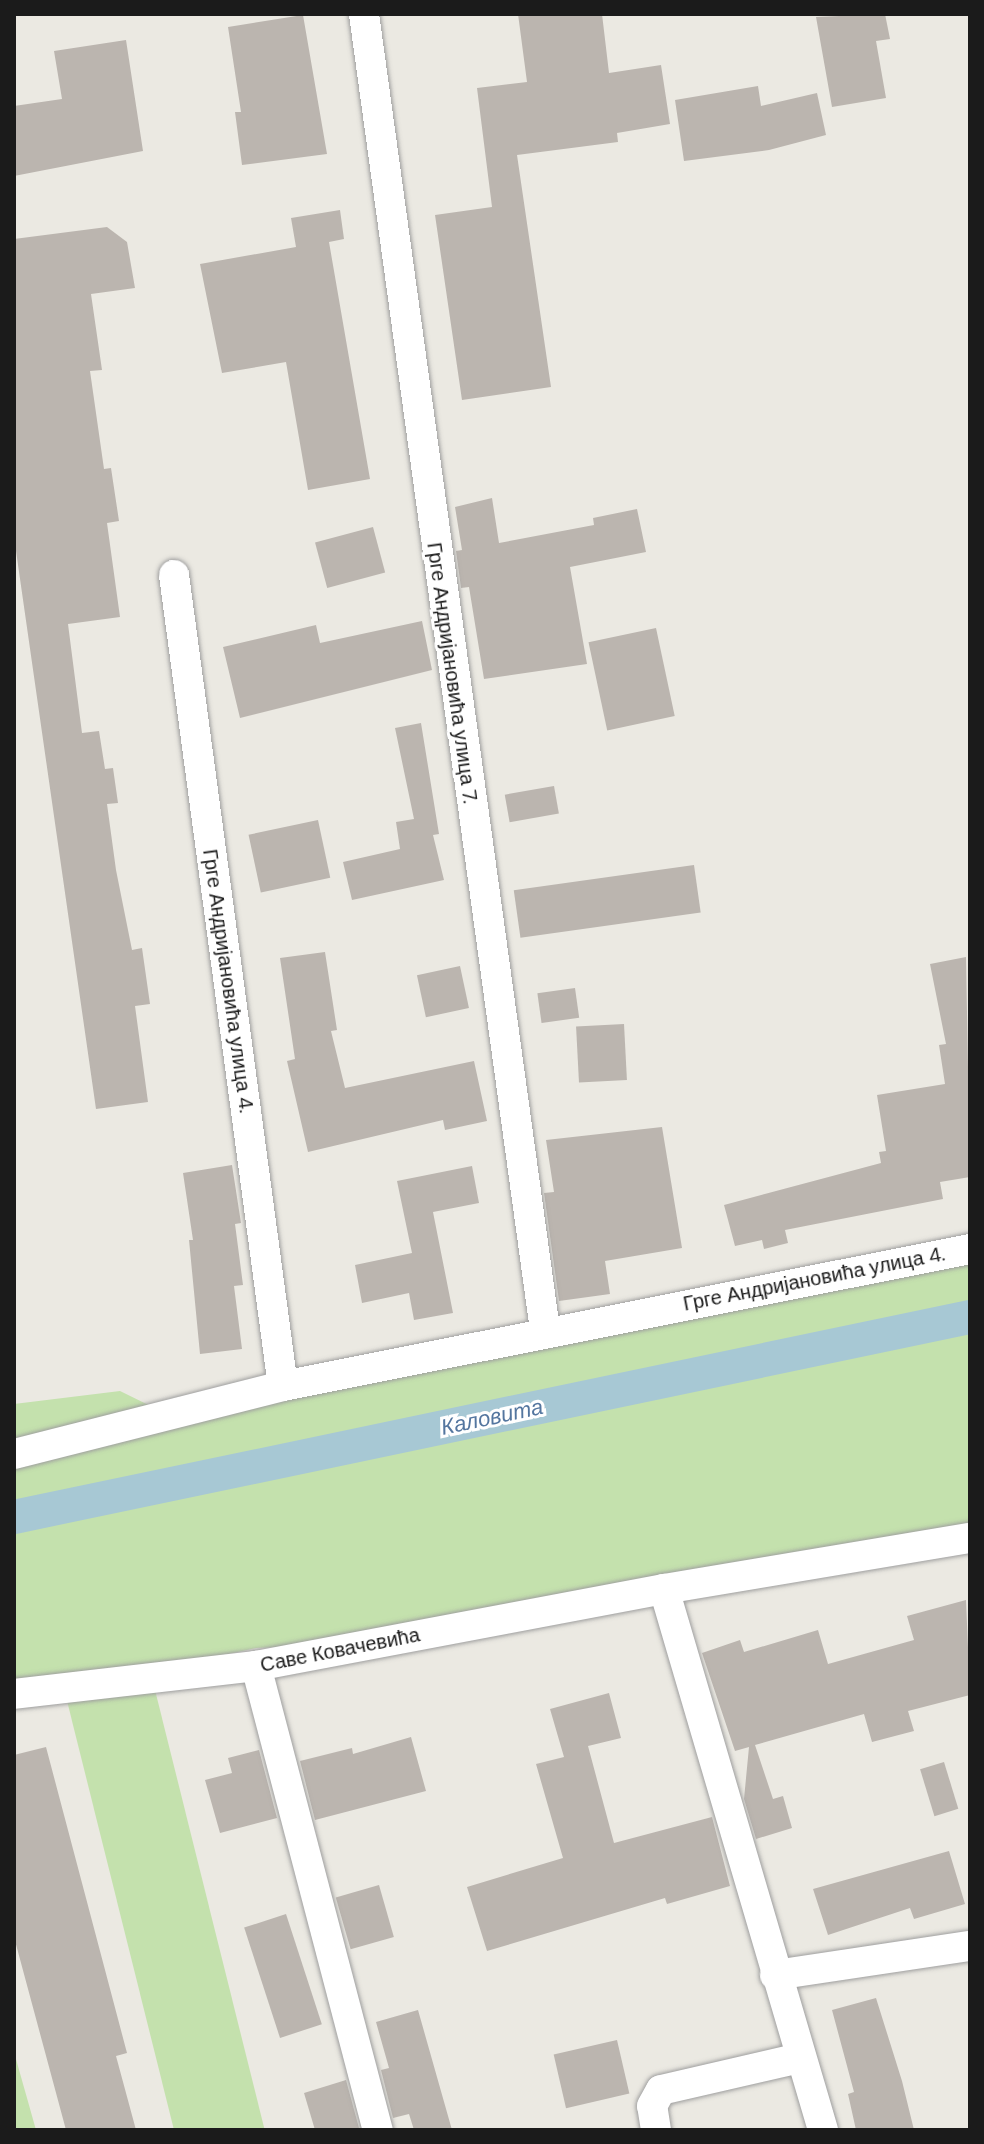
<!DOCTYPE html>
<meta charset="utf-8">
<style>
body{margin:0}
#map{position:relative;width:984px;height:2144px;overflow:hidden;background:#ebe9e2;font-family:"DM Sans",sans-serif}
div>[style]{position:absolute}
.grass>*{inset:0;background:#c4e1ad;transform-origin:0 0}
.canal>*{height:34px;margin:-17px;padding:0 17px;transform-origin:17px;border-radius:17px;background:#a7c8d4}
.building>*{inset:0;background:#bbb5af;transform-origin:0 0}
.roads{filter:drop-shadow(0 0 2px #9f9f9f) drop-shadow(0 0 2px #9f9f9f)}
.minor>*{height:30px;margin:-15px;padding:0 15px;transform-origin:15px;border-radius:15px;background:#fff}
span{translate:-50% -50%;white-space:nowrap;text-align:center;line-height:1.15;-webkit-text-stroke:6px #fff;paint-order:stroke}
.street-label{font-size:20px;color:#1b1b1b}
.water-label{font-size:22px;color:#54769f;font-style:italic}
.frame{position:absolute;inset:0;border:16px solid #1b1b1b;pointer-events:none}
</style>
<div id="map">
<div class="grass">
<i style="clip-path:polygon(970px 1249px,970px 1538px,379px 1643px,256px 1648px,173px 1666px,14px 1680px,14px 1404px,120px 1391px,173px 1417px)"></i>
<i style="left:152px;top:1678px;width:466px;height:88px;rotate:76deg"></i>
<i style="clip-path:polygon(14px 2052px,36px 2130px,14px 2130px)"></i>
</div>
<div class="canal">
<i style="left:14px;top:1517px;width:977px;rotate:-11.82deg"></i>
</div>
<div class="building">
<i style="clip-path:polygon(518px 14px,602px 14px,609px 73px,661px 65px,670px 124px,617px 133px,618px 142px,517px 155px,551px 387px,462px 400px,435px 215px,492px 207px,477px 88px,527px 82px)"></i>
<i style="clip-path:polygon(885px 14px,890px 39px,876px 41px,886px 98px,832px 107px,816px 17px)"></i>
<i style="clip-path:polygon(303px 15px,327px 154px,242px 165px,235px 112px,241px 112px,228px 27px)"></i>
<i style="clip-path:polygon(126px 40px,143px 151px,14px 176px,14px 106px,62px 99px,54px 51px)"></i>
<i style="clip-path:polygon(758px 86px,761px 106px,817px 93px,826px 135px,769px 150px,684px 161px,675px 100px)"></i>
<i style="clip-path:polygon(340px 210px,344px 239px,329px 242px,370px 479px,308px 490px,286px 362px,222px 373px,200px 264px,296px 247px,291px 218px)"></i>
<i style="clip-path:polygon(107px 227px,127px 242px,135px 288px,91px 294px,102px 370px,90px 371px,104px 469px,111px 468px,119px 521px,107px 523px,120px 617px,68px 624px,82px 733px,99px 731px,105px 769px,113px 768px,118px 803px,107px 804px,116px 870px,132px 950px,142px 948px,150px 1004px,135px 1006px,148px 1102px,96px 1109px,14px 537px,14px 239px)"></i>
<i style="clip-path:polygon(492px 498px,499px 543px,594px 525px,593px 518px,637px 509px,646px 552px,570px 567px,587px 664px,484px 679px,469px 587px,461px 588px,456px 551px,462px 550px,455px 507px)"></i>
<i style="left:373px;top:527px;width:47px;height:60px;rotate:75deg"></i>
<i style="clip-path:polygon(422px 621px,432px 670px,240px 718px,223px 647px,316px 625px,320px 643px)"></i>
<i style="left:656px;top:628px;width:90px;height:69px;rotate:78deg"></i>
<i style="clip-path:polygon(421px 723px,439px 834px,433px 835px,444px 880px,352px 900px,343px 862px,400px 849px,396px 822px,414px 819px,395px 728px)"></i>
<i style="left:554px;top:786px;width:28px;height:50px;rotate:80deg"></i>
<i style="left:318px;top:820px;width:59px;height:71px;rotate:78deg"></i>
<i style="left:694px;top:865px;width:48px;height:182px;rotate:82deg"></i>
<i style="clip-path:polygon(325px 952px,337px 1030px,331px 1031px,345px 1088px,474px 1061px,487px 1121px,445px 1130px,443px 1120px,308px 1152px,287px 1061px,295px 1059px,280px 958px)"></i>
<i style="clip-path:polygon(966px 957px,970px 1177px,940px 1182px,943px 1199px,785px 1230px,788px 1243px,764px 1249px,762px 1240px,735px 1246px,724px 1205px,881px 1163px,879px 1152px,886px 1151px,877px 1095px,945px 1084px,939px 1045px,946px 1044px,930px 964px)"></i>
<i style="left:460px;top:966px;width:43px;height:44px;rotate:78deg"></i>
<i style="left:575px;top:988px;width:30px;height:38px;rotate:82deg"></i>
<i style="left:624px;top:1024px;width:56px;height:48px;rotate:87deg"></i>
<i style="clip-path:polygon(662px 1127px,682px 1248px,605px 1261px,610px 1294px,559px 1301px,544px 1193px,554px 1192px,546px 1140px)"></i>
<i style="clip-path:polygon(232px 1165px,241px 1223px,235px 1224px,243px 1285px,234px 1286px,242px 1349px,200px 1354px,189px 1240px,193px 1240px,183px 1173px)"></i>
<i style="clip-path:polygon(472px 1166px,479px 1203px,433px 1212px,453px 1313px,414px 1320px,409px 1293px,362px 1303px,355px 1265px,412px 1253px,397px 1181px)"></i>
<i style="clip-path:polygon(966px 1600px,970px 1695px,908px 1711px,914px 1731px,872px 1742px,864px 1714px,755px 1745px,773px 1799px,783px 1796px,792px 1828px,756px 1839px,744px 1799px,749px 1747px,735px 1751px,702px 1653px,740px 1640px,744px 1652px,818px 1630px,828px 1664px,914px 1640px,907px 1616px)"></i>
<i style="clip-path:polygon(609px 1693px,621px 1738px,588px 1746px,614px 1843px,712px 1817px,730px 1886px,667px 1904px,665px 1898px,487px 1951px,467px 1887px,563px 1858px,536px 1764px,564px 1757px,550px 1709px)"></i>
<i style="clip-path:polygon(411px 1737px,426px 1791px,315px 1820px,300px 1761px,352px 1748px,353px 1754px)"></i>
<i style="clip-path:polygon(46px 1747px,127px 2053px,116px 2056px,136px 2130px,66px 2130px,14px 1937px,14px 1755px)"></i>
<i style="clip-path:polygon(259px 1750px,277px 1818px,220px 1833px,205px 1780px,232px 1773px,228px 1758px)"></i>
<i style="left:944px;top:1762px;width:49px;height:25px;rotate:73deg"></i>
<i style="clip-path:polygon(949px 1851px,965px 1904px,914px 1919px,910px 1908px,828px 1935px,813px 1889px)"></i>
<i style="left:379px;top:1885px;width:54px;height:45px;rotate:74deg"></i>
<i style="left:286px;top:1914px;width:116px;height:44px;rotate:72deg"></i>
<i style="clip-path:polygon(876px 1998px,902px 2081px,914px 2130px,856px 2130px,848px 2094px,854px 2092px,832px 2010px)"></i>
<i style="clip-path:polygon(418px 2010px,452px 2130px,414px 2130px,409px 2114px,393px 2118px,381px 2070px,389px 2068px,376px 2022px)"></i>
<i style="left:617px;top:2040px;width:55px;height:65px;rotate:77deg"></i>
<i style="clip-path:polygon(346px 2080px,359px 2128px,315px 2130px,304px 2093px)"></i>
</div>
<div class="roads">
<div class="minor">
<i style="left:364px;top:14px;width:1328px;rotate:82.17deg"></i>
<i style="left:174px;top:575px;width:818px;rotate:82.35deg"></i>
<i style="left:14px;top:1454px;width:277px;rotate:-14.2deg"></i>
<i style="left:283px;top:1386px;width:701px;rotate:-11.28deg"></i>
<i style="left:664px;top:1589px;width:564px;rotate:73.62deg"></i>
<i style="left:256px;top:1666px;width:480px;rotate:75.3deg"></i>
<i style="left:14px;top:1694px;width:244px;rotate:-6.6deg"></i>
<i style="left:256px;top:1666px;width:415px;rotate:-10.7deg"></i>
<i style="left:664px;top:1589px;width:310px;rotate:-9.5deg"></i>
<i style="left:775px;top:1975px;width:197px;rotate:-8.5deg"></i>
<i style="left:656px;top:2130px;width:24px;rotate:-99deg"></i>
<i style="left:652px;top:2106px;width:18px;rotate:-61deg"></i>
<i style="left:661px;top:2090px;width:143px;rotate:-13deg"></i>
</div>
</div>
<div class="street-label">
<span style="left:452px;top:673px;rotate:82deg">Грге Андријановића улица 7.</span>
<span style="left:228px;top:981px;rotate:82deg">Грге Андријановића улица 4.</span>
<span style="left:814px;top:1279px;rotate:-11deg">Грге Андријановића улица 4.</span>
<span style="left:340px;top:1650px;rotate:-11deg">Саве Ковачевића</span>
</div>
<div class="water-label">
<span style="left:492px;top:1417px;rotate:-12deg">Каловита</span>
</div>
<div class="frame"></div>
</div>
